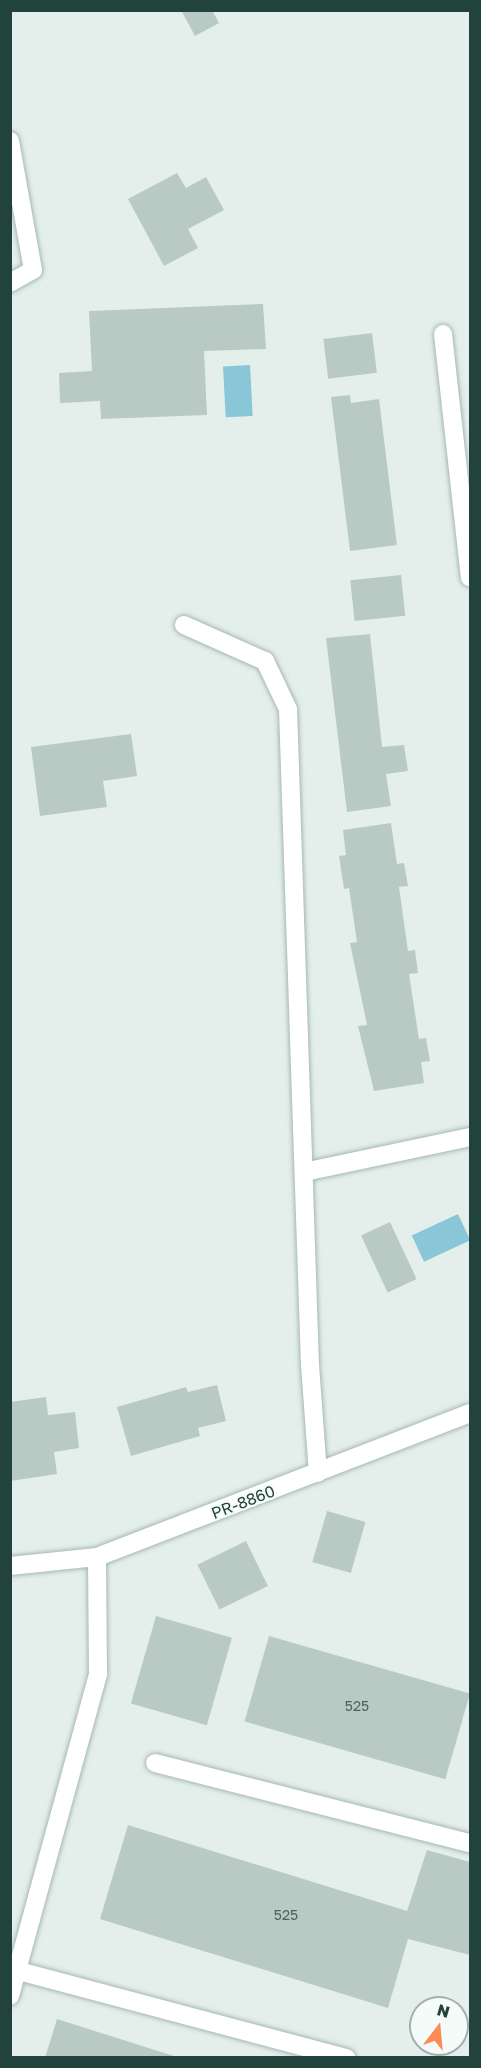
<!DOCTYPE html>
<style>
body{margin:0}
#map{position:relative;width:481px;height:2068px;overflow:hidden;background:#e4efeb;font-family:"Golos Text",sans-serif}
div>[style]{position:absolute}
.water>*{inset:0;background:#88c6d8;transform-origin:0 0}
.building>*{inset:0;background:#b9cac4;transform-origin:0 0}
.roads{filter:drop-shadow(0 0 2px #a6b8b3) drop-shadow(0 0 2px #a6b8b3)}
.street>*{height:18px;margin:-9px;padding:0 9px;transform-origin:9px;border-radius:9px;background:#fff}
.secondary>*{height:18px;margin:-9px;padding:0 9px;transform-origin:9px;border-radius:9px;background:#fff}
span{translate:-50% -50%;white-space:nowrap;text-align:center;line-height:1.15;-webkit-text-stroke:4.5px #f5fbf8;paint-order:stroke}
.number-label{font-size:14px;color:#47655e}
.number-label span{-webkit-text-stroke-width:0}
.street-label{font-size:16px;color:#21433c}
.frame{position:absolute;inset:0;border:12px solid #21433c;pointer-events:none}
.north{position:absolute;left:409px;top:1996px;width:60px;height:60px;box-sizing:border-box;background:#f5fbf8;border:2px solid #a0b1ad;border-radius:50%;rotate:16deg;font-size:16px;font-weight:700;line-height:24px;text-align:center;color:#21433c}
.north::after{content:'';display:block;margin:auto;width:21px;height:27px;background:#fe8953;clip-path:polygon(50% 0,100% 100%,50% 72%,0 100%)}
</style>
<div id="map">
<div class="water">
<i style="left:250px;top:365px;width:51px;height:27px;rotate:87deg"></i>
<i style="left:458px;top:1214px;width:29px;height:51px;rotate:65deg"></i>
</div>
<div class="building">
<i style="clip-path:polygon(181px 10px,212px 10px,219px 23px,195px 36px)"></i>
<i style="clip-path:polygon(177px 173px,186px 188px,206px 177px,224px 210px,188px 229px,198px 248px,164px 266px,128px 199px)"></i>
<i style="clip-path:polygon(263px 304px,266px 349px,204px 351px,207px 415px,101px 419px,100px 401px,60px 403px,59px 373px,92px 371px,89px 311px)"></i>
<i style="left:372px;top:333px;width:40px;height:49px;rotate:83deg"></i>
<i style="clip-path:polygon(350px 395px,351px 403px,379px 399px,397px 545px,350px 551px,331px 397px)"></i>
<i style="left:401px;top:575px;width:41px;height:51px;rotate:84deg"></i>
<i style="clip-path:polygon(370px 634px,382px 747px,404px 745px,408px 771px,386px 774px,391px 806px,347px 812px,326px 638px)"></i>
<i style="clip-path:polygon(131px 734px,137px 776px,103px 781px,107px 807px,40px 816px,31px 747px)"></i>
<i style="clip-path:polygon(391px 823px,397px 864px,404px 863px,408px 886px,399px 887px,408px 951px,415px 950px,418px 973px,409px 974px,419px 1039px,426px 1038px,430px 1061px,421px 1062px,424px 1083px,374px 1091px,358px 1026px,367px 1025px,350px 943px,357px 942px,349px 888px,344px 889px,339px 856px,346px 855px,343px 830px)"></i>
<i style="left:390px;top:1222px;width:63px;height:32px;rotate:65deg"></i>
<i style="clip-path:polygon(217px 1385px,226px 1421px,198px 1428px,200px 1436px,131px 1456px,117px 1407px,186px 1387px,188px 1392px)"></i>
<i style="clip-path:polygon(46px 1397px,48px 1415px,75px 1412px,79px 1448px,54px 1452px,57px 1474px,10px 1481px,10px 1402px)"></i>
<i style="left:327px;top:1511px;width:40px;height:53px;rotate:16deg"></i>
<i style="left:246px;top:1541px;width:50px;height:54px;rotate:64deg"></i>
<i style="left:156px;top:1616px;width:79px;height:91px;rotate:16deg"></i>
<i style="left:269px;top:1636px;width:209px;height:89px;rotate:16deg"></i>
<i style="clip-path:polygon(128px 1825px,407px 1911px,427px 1850px,470px 1862px,470px 1955px,408px 1939px,388px 2008px,100px 1919px)"></i>
<i style="clip-path:polygon(57px 2019px,177px 2057px,177px 2058px,45px 2058px)"></i>
</div>
<div class="roads">
<div class="street">
<i style="left:10px;top:141px;width:131px;rotate:79.9deg"></i>
<i style="left:33px;top:270px;width:26px;rotate:151deg"></i>
<i style="left:443px;top:334px;width:245px;rotate:83.7deg"></i>
<i style="left:184px;top:625px;width:89px;rotate:24deg"></i>
<i style="left:265px;top:661px;width:53px;rotate:64.4deg"></i>
<i style="left:288px;top:709px;width:656px;rotate:88.08deg"></i>
<i style="left:310px;top:1365px;width:108px;rotate:85.8deg"></i>
<i style="left:304px;top:1172px;width:170px;rotate:-11.9deg"></i>
<i style="left:155px;top:1763px;width:325px;rotate:14.3deg"></i>
<i style="left:19px;top:1971px;width:339px;rotate:14.9deg"></i>
<i style="left:10px;top:1996px;width:334px;rotate:-74.7deg"></i>
<i style="left:98px;top:1674px;width:117px;rotate:-90.5deg"></i>
</div>
<div class="secondary">
<i style="left:10px;top:1566px;width:87px;rotate:-5.9deg"></i>
<i style="left:97px;top:1557px;width:400px;rotate:-21.1deg"></i>
</div>
</div>
<div class="number-label">
<span style="left:357px;top:1706px">525</span>
<span style="left:286px;top:1915px">525</span>
</div>
<div class="street-label">
<span style="left:243px;top:1502px;rotate:-21deg">PR-8860</span>
</div>
<div class="frame"></div>
<div class="north">N</div>
</div>
